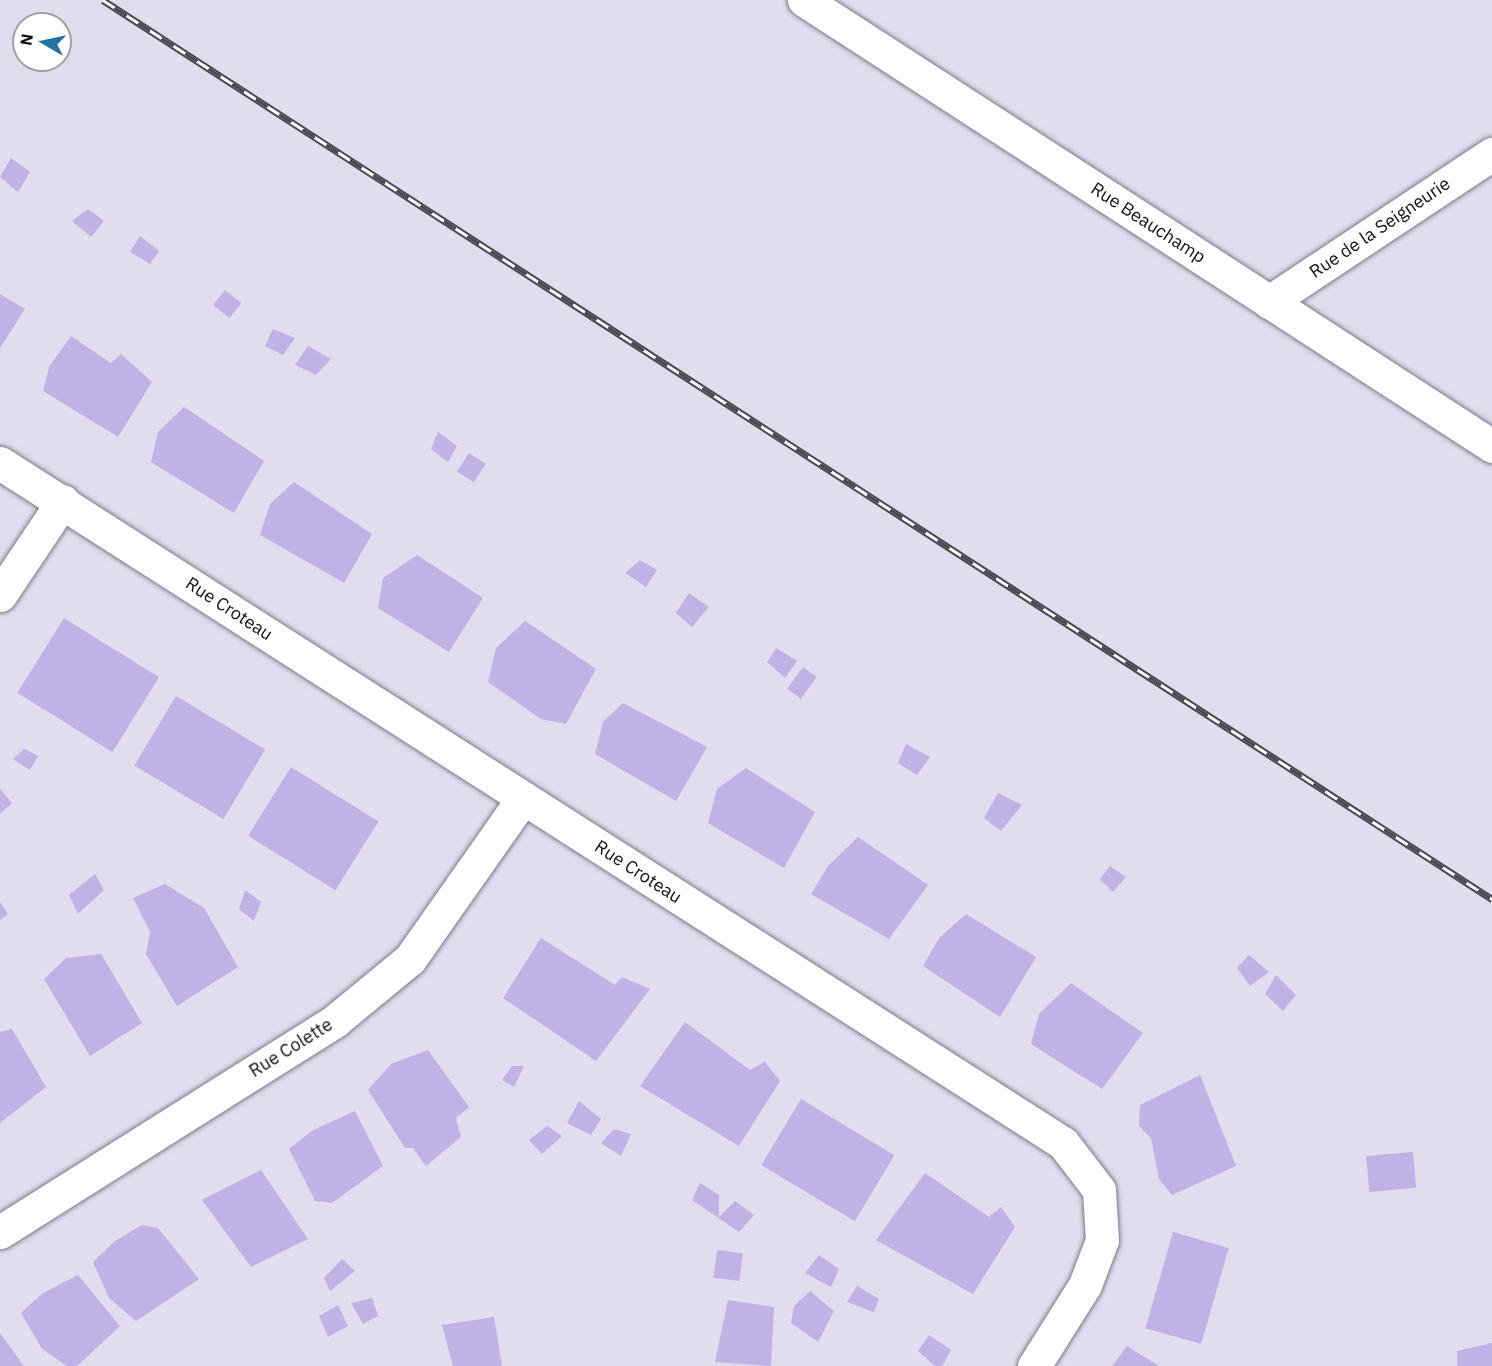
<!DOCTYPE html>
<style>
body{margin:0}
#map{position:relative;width:1492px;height:1366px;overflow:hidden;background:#e1dcee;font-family:"IBM Plex Sans",sans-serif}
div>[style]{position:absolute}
.building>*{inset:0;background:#c1b2e5;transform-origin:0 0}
.roads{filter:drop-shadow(0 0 2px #7e7a8a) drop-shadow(0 0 2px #7e7a8a)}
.street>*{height:33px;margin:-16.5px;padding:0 16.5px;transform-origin:16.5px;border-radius:16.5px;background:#fff}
.rail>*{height:7px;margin-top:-3.5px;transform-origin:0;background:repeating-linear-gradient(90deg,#fff 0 14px,#4a4751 0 28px);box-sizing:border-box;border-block:2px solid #4a4751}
span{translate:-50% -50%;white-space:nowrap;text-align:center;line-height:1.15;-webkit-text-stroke:4.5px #fff;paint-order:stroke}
.street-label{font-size:18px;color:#121016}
.north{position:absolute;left:12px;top:12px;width:60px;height:60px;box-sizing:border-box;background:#fff;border:2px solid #a09fa2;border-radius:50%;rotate:279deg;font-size:16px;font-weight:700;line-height:24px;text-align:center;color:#121016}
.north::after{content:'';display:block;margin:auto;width:21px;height:27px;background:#1f74a4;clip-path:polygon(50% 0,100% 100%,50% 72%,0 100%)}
</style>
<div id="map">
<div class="building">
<i style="clip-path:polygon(11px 158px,30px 172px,18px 192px,0 177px)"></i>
<i style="clip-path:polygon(88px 209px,104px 221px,91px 237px,72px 221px)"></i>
<i style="clip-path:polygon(140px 236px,159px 251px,150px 264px,130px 252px)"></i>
<i style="left:225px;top:290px;width:21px;height:19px;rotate:39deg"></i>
<i style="clip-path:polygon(0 294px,25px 309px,0 348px)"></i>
<i style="clip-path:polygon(273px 329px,295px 338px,283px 355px,265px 346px)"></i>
<i style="clip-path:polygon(71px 336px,111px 363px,121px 354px,152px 382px,118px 437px,43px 391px,49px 367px)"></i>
<i style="clip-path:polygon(308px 346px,331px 359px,316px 375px,295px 365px)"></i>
<i style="clip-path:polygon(184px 407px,264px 461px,234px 513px,151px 462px,158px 432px)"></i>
<i style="clip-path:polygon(438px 432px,457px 446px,448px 462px,431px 449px)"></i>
<i style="left:469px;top:453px;width:20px;height:22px;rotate:33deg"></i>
<i style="clip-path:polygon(294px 482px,372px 534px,344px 583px,260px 535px,270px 504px)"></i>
<i style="clip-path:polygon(417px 555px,483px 598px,449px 652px,378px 608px,383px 578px)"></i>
<i style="clip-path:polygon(640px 560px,657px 570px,646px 587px,625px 573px)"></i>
<i style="clip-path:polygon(689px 593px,709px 607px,692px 627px,676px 613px)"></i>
<i style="left:64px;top:618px;width:112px;height:88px;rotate:32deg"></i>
<i style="clip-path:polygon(525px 621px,596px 669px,566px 724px,541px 719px,488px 682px,496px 648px)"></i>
<i style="clip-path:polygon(776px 648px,797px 661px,785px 678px,767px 662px)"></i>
<i style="left:803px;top:667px;width:17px;height:27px;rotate:36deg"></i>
<i style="left:176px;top:696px;width:104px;height:81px;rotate:31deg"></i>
<i style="clip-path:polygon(623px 703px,707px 747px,676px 801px,595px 754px,603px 722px)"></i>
<i style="clip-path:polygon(906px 744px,930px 757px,917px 775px,898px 763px)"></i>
<i style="clip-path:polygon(24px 749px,38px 756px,30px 770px,13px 759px)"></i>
<i style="left:291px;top:767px;width:103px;height:81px;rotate:32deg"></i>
<i style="clip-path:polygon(746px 768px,815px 812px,784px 868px,708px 823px,717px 789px)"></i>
<i style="clip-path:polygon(0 789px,12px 803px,0 814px)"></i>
<i style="clip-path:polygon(998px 793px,1022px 805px,1001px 831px,984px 818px)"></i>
<i style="clip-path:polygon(858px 837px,928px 885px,889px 939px,811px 894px,828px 866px)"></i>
<i style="clip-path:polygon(1110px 866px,1126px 877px,1113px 892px,1100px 879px)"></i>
<i style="clip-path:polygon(95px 874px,104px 890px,78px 914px,69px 895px)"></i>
<i style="clip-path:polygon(165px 884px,204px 908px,238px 967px,177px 1006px,146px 954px,150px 932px,133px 898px)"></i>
<i style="clip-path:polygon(245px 890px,261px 902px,254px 921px,239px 909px)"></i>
<i style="clip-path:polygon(0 902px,8px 914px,0 920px)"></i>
<i style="clip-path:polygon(966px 914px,1036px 957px,1000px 1017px,923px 966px,939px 938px)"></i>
<i style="clip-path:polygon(541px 938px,615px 985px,622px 977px,650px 989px,596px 1061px,503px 998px)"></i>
<i style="clip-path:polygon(101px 954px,142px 1023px,90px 1056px,44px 979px,66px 958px)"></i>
<i style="clip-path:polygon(1249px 955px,1269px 972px,1250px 986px,1237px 968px)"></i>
<i style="clip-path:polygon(1276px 975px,1296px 995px,1283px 1011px,1265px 994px)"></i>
<i style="clip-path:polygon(1071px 983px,1143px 1033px,1102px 1089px,1031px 1044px,1039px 1014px)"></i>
<i style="clip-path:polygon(685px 1022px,750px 1070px,765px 1062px,780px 1081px,739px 1146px,640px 1086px)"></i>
<i style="clip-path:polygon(12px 1029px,46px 1087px,0 1123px,0 1032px)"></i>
<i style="clip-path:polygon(428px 1050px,469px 1107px,456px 1118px,461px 1137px,426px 1166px,413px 1148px,405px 1148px,368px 1090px,391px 1064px)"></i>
<i style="clip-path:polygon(512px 1066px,524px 1066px,514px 1087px,502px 1080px)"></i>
<i style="clip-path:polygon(1200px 1075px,1236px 1166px,1172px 1195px,1159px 1179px,1151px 1138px,1139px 1126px,1140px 1105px)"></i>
<i style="left:801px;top:1099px;width:109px;height:77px;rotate:31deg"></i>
<i style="clip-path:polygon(579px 1101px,601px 1119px,591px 1135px,567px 1123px)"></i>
<i style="clip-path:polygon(355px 1111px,383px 1166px,332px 1203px,315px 1201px,289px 1149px,313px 1130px)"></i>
<i style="clip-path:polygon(547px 1126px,562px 1136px,542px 1154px,529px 1140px)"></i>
<i style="clip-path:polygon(614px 1129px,631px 1134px,621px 1156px,601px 1143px)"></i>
<i style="left:1413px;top:1152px;width:36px;height:47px;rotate:85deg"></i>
<i style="clip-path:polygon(261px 1170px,308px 1239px,251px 1267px,202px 1200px)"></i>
<i style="clip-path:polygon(925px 1173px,989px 1217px,1001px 1207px,1015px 1227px,973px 1294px,876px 1240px)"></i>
<i style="clip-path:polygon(700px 1183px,719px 1195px,719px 1217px,735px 1201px,754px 1215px,739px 1232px,692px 1200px)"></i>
<i style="clip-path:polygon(142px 1225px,158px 1228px,199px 1279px,136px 1321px,109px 1298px,93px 1262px,115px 1241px)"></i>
<i style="left:1173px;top:1232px;width:58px;height:100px;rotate:16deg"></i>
<i style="left:717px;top:1250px;width:26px;height:28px;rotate:7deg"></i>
<i style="clip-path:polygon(819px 1255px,839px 1269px,831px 1287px,805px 1273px)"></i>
<i style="clip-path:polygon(342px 1259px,355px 1271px,330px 1291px,324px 1278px)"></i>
<i style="clip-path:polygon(78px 1275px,120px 1326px,77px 1366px,67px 1366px,42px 1349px,21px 1313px,43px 1293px)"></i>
<i style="clip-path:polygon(857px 1286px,879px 1299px,874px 1312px,847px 1302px)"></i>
<i style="clip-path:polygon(810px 1291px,834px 1311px,818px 1342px,791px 1323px,794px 1306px)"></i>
<i style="clip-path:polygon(372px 1298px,378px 1316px,363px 1324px,351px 1303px)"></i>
<i style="clip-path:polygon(728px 1300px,774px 1307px,771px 1366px,715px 1362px)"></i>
<i style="clip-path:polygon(338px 1305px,348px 1326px,328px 1337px,319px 1316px)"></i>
<i style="clip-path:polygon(494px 1317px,502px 1366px,453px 1366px,442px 1325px)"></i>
<i style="clip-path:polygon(0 1333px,24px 1366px,0 1366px)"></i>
<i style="clip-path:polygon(929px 1335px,951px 1350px,942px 1366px,935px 1366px,918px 1351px)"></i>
<i style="clip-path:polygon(1492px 1343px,1492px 1366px,1457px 1366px,1457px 1351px)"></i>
<i style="clip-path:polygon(1127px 1346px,1159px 1366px,1112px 1366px)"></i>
</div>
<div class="roads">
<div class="street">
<i style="left:804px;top:0;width:820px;rotate:32.95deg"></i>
<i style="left:1269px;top:302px;width:268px;rotate:-33.6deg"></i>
<i style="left:0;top:463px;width:1262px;rotate:32.61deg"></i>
<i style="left:1063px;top:1143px;width:59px;rotate:52.5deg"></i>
<i style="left:1099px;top:1190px;width:50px;rotate:86.6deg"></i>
<i style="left:1102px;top:1240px;width:48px;rotate:110.7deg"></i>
<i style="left:1085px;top:1285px;width:96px;rotate:122.2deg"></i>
<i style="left:0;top:595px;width:113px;rotate:-56.2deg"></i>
<i style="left:0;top:1232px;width:397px;rotate:-32.2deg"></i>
<i style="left:336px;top:1020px;width:96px;rotate:-39.5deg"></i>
<i style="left:410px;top:959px;width:197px;rotate:-54.9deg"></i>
</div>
</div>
<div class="rail">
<i style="left:103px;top:0;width:1655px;rotate:32.91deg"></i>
</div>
<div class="street-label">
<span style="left:1148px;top:223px;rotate:33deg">Rue Beauchamp</span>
<span style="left:1380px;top:228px;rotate:-34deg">Rue de la Seigneurie</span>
<span style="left:229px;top:609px;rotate:33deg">Rue Croteau</span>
<span style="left:638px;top:872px;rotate:33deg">Rue Croteau</span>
<span style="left:291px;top:1048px;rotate:-32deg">Rue Colette</span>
</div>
<div class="north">N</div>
</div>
